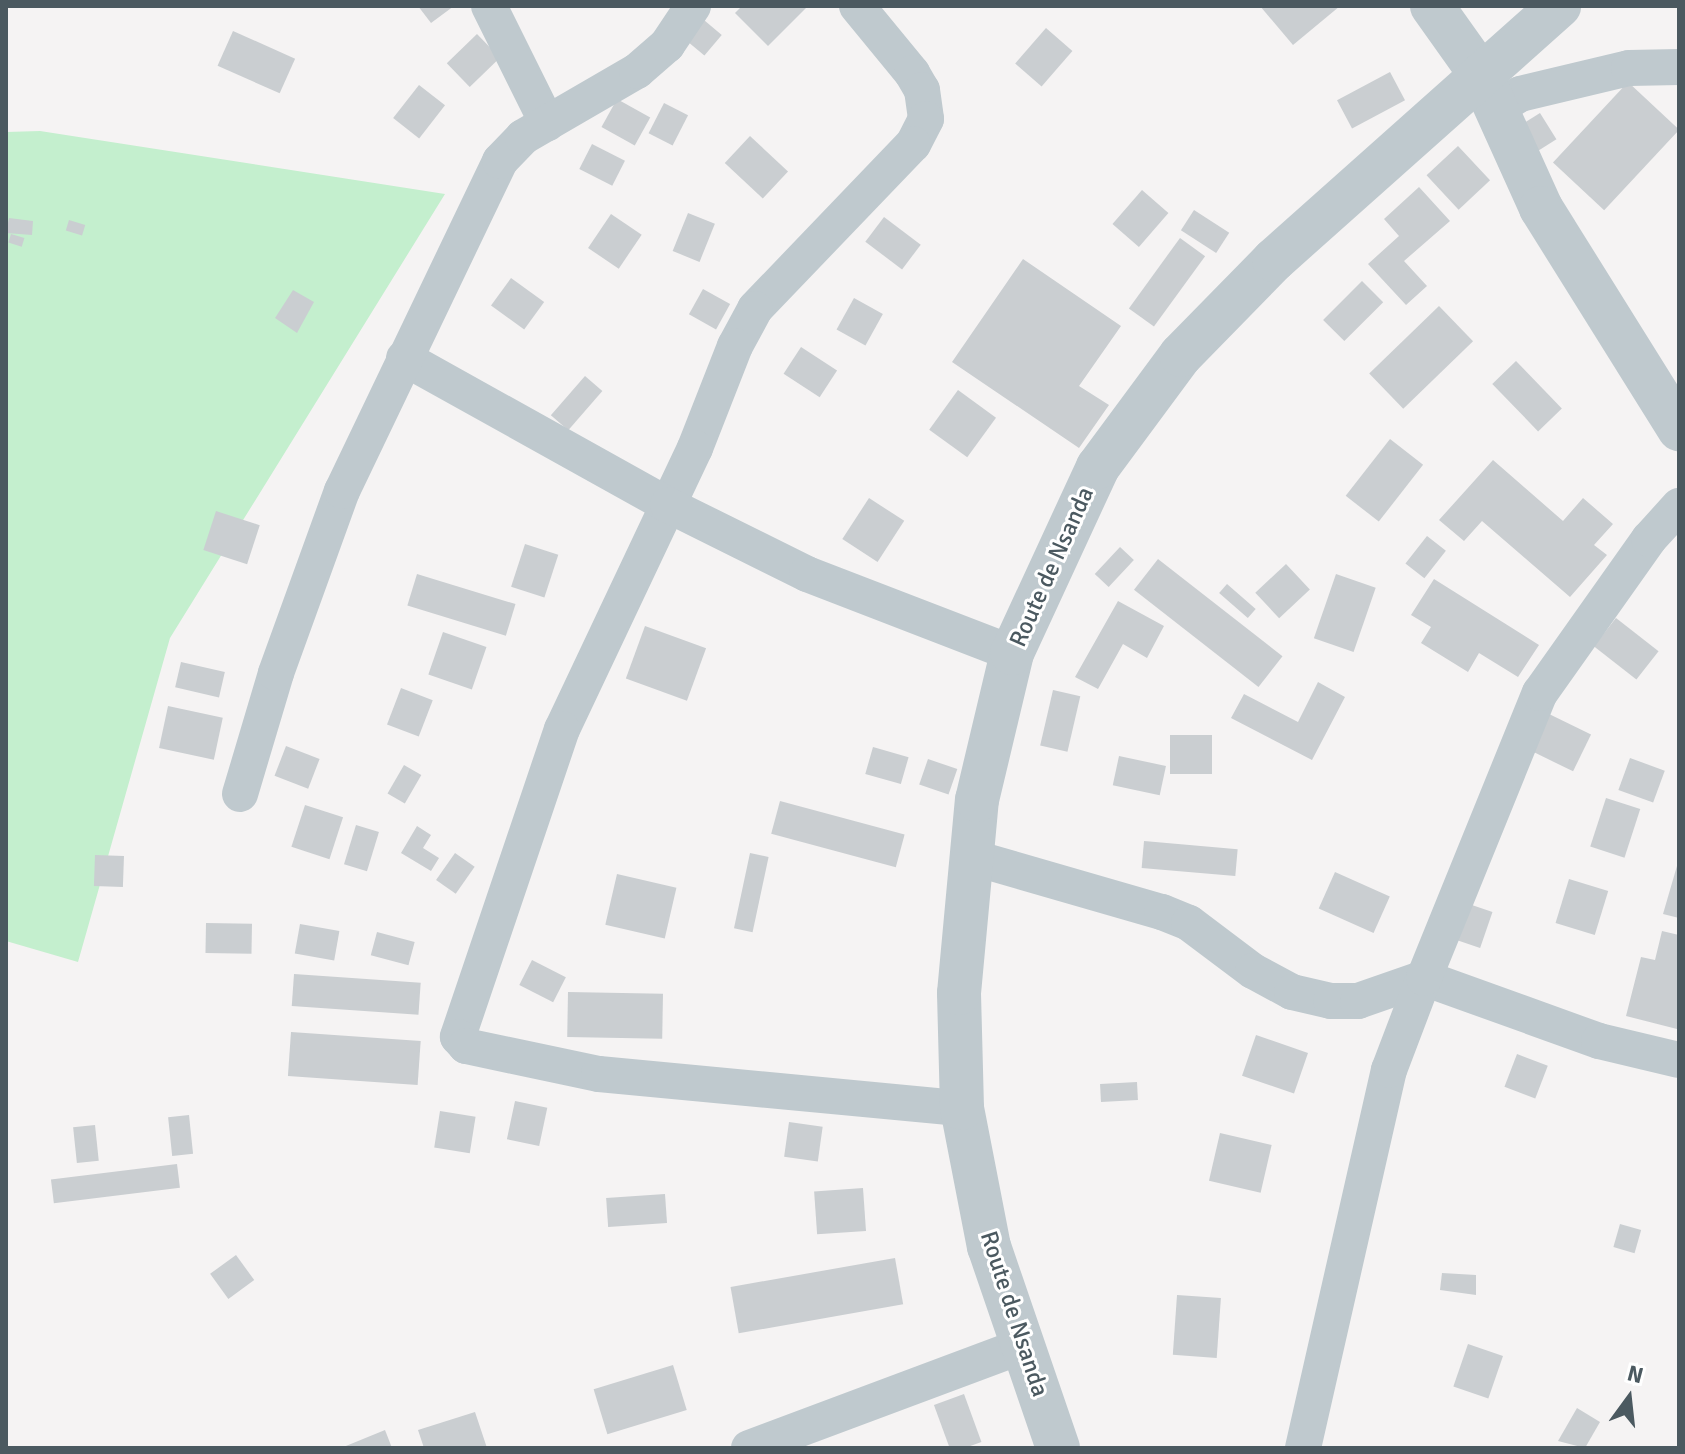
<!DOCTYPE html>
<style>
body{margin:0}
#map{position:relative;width:1685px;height:1454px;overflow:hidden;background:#f5f3f3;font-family:Signika,sans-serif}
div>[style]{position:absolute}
.green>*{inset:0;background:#c4efce}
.building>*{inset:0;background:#caced1;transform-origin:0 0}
.minor>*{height:36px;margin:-18px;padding:0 18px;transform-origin:18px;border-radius:18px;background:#bfc9ce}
.tertiary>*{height:44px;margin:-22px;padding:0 22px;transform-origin:22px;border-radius:22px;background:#bfc9ce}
span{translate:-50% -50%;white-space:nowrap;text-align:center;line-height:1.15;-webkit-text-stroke:6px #fff;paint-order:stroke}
.street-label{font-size:24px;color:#4b5960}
.frame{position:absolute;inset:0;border:8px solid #4b5960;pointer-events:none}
.north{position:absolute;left:1589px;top:1358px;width:80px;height:80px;-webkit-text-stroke:6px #fff;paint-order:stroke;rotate:15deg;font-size:22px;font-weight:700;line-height:32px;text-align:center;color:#4b5960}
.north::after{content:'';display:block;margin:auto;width:28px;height:36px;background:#4b5960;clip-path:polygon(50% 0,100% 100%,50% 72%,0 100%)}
</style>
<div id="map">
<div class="green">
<i style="clip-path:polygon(40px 131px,445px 194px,170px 638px,78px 962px,6px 941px,6px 132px)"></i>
</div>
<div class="building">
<i style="clip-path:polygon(418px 6px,454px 6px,431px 23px)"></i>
<i style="clip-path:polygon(742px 6px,808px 6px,768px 46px,735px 13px)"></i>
<i style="clip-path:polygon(1260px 6px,1340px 6px,1293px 45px)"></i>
<i style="left:698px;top:15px;width:31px;height:27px;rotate:40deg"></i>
<i style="left:1046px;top:28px;width:35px;height:47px;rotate:41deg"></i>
<i style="left:233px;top:31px;width:68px;height:38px;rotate:24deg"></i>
<i style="left:477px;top:34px;width:33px;height:42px;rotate:46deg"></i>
<i style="left:1390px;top:72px;width:32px;height:60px;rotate:62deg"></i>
<i style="left:1628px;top:82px;width:70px;height:110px;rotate:43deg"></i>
<i style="left:419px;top:85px;width:33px;height:42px;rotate:38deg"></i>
<i style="left:617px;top:99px;width:38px;height:32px;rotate:29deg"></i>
<i style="left:664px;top:103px;width:27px;height:34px;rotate:27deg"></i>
<i style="left:1540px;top:113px;width:31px;height:28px;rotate:58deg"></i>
<i style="left:750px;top:136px;width:52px;height:37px;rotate:43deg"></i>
<i style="left:592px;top:144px;width:37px;height:28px;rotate:27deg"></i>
<i style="left:1458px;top:146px;width:47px;height:43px;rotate:47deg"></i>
<i style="clip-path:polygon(1419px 187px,1450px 221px,1404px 261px,1427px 286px,1406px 305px,1368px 264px,1399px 236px,1384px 219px)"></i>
<i style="left:1142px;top:190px;width:35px;height:45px;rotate:41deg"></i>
<i style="left:1194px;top:210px;width:42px;height:24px;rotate:33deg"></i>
<i style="left:688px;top:213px;width:29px;height:41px;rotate:22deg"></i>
<i style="left:611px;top:214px;width:37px;height:41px;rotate:34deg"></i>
<i style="left:884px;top:217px;width:46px;height:31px;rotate:37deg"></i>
<i style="clip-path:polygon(9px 218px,33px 221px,32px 235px,6px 233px)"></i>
<i style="left:69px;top:220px;width:17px;height:11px;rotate:17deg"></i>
<i style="left:11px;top:234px;width:14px;height:9px;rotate:17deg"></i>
<i style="left:1180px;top:238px;width:31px;height:87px;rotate:36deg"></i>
<i style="clip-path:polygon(1023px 259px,1121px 326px,1079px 386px,1109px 405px,1079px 448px,952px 362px)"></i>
<i style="left:511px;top:278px;width:41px;height:34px;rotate:36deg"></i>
<i style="left:1362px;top:281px;width:30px;height:55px;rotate:45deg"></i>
<i style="left:703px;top:289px;width:31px;height:29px;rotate:29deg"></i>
<i style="clip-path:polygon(293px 290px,314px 302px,297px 333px,275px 318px)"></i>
<i style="left:854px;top:298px;width:33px;height:36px;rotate:29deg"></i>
<i style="left:1439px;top:306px;width:49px;height:97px;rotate:46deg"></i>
<i style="left:801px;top:347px;width:43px;height:32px;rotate:33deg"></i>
<i style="left:1516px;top:361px;width:66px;height:33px;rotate:46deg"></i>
<i style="left:585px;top:376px;width:23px;height:52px;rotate:41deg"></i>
<i style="left:958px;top:390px;width:47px;height:49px;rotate:36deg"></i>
<i style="left:1390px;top:439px;width:42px;height:72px;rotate:38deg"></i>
<i style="clip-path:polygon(1493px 460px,1563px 521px,1583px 498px,1613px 524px,1594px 545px,1607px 555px,1570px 597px,1482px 521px,1464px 541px,1439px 520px)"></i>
<i style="left:869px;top:498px;width:42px;height:49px;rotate:33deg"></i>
<i style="left:216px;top:511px;width:46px;height:41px;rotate:18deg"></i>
<i style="left:1427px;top:536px;width:24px;height:35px;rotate:38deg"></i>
<i style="left:525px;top:544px;width:35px;height:45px;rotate:18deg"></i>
<i style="left:1120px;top:547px;width:19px;height:37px;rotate:43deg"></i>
<i style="left:1158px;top:559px;width:158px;height:39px;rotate:38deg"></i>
<i style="left:1286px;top:564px;width:35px;height:42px;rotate:47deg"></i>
<i style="left:417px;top:574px;width:103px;height:33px;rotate:17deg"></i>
<i style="left:1336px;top:574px;width:42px;height:68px;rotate:19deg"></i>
<i style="clip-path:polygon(1434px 579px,1539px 645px,1518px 677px,1479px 653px,1468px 672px,1421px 643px,1431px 627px,1411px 615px)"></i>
<i style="left:1227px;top:584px;width:38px;height:12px;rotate:41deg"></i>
<i style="clip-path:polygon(1118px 601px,1164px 626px,1147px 658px,1123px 644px,1098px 689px,1075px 677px)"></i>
<i style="left:1616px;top:618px;width:54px;height:36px;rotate:38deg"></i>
<i style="left:645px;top:626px;width:65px;height:56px;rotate:20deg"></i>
<i style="left:443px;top:632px;width:46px;height:45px;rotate:19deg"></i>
<i style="left:181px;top:662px;width:45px;height:26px;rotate:13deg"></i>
<i style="clip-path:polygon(1318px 682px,1345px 697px,1312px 760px,1231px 718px,1244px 694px,1298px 722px)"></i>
<i style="left:401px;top:688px;width:34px;height:39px;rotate:21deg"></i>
<i style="left:1053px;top:690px;width:28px;height:57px;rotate:13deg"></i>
<i style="left:168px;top:706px;width:56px;height:43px;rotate:12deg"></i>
<i style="left:1547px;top:713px;width:49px;height:41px;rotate:26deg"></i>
<i style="left:1170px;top:735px;width:42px;height:39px"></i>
<i style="left:286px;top:746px;width:36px;height:32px;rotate:21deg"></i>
<i style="left:873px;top:747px;width:37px;height:28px;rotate:16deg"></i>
<i style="left:1119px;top:756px;width:48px;height:30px;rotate:12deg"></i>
<i style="left:1630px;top:758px;width:37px;height:34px;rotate:20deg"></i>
<i style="left:928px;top:759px;width:31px;height:27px;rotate:19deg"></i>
<i style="left:404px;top:765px;width:20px;height:33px;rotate:30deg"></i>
<i style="left:1606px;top:798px;width:36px;height:51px;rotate:18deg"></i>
<i style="left:780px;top:801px;width:129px;height:34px;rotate:15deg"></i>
<i style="left:305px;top:805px;width:40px;height:44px;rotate:18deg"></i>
<i style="left:356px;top:825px;width:24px;height:41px;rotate:17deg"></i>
<i style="clip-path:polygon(417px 826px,431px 835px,423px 848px,439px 858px,431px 871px,401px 853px)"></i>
<i style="left:1144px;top:841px;width:94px;height:27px;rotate:5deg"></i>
<i style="left:455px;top:853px;width:24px;height:33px;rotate:35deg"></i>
<i style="left:750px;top:853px;width:19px;height:77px;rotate:12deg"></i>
<i style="left:95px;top:855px;width:29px;height:31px;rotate:2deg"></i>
<i style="clip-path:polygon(1679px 859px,1679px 918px,1663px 914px)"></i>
<i style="left:1335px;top:872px;width:60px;height:40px;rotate:24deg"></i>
<i style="left:617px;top:874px;width:61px;height:52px;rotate:13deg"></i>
<i style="left:1569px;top:879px;width:41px;height:46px;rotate:17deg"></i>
<i style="left:1466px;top:903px;width:28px;height:38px;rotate:19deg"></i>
<i style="left:206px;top:923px;width:46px;height:30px;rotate:1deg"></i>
<i style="left:300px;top:924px;width:40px;height:30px;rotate:10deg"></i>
<i style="clip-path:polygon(1662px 931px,1679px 935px,1677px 1029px,1626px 1016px,1641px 957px,1655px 960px)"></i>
<i style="left:377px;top:932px;width:39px;height:24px;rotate:15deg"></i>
<i style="left:532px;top:960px;width:38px;height:28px;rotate:27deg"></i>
<i style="left:294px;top:974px;width:127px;height:32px;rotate:4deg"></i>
<i style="left:568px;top:992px;width:95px;height:45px;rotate:1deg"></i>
<i style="left:291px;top:1032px;width:130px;height:44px;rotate:4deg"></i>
<i style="left:1256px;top:1035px;width:55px;height:43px;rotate:19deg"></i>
<i style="left:1517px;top:1054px;width:33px;height:35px;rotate:21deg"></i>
<i style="left:1137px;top:1082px;width:18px;height:37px;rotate:87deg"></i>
<i style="left:515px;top:1101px;width:33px;height:39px;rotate:12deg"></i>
<i style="left:440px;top:1111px;width:36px;height:37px;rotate:9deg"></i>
<i style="left:189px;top:1115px;width:39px;height:21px;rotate:84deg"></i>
<i style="left:789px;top:1122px;width:34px;height:35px;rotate:8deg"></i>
<i style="left:95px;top:1125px;width:36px;height:22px;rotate:84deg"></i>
<i style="left:1220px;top:1133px;width:53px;height:49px;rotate:13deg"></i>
<i style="left:177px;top:1164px;width:24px;height:127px;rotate:83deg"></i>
<i style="left:863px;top:1188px;width:43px;height:49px;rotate:86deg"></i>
<i style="left:665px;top:1194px;width:29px;height:59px;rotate:86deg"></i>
<i style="left:1620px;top:1224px;width:22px;height:24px;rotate:16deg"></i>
<i style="left:236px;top:1255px;width:31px;height:32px;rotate:54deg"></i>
<i style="left:895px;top:1258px;width:47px;height:167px;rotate:80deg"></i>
<i style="clip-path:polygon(1442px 1273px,1476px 1275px,1476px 1295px,1440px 1290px)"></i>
<i style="left:1177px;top:1295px;width:44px;height:60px;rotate:4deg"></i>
<i style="left:1468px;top:1344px;width:37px;height:45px;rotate:19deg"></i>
<i style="left:673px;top:1365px;width:47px;height:83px;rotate:73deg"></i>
<i style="left:964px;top:1394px;width:51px;height:32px;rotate:70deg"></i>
<i style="clip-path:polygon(1577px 1408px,1600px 1422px,1585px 1448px,1558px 1441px)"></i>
<i style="clip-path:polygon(475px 1412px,487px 1448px,424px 1448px,418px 1430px)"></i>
<i style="clip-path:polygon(385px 1430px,392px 1448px,341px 1448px)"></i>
</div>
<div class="minor">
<i style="left:489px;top:6px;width:131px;rotate:63.6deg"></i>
<i style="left:857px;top:6px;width:87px;rotate:50.6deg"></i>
<i style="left:912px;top:73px;width:20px;rotate:60deg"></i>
<i style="left:922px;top:90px;width:29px;rotate:82deg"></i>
<i style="left:926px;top:119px;width:28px;rotate:117deg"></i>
<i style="left:913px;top:144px;width:228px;rotate:133.8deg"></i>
<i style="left:755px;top:309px;width:42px;rotate:118.4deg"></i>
<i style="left:735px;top:346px;width:110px;rotate:111.4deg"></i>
<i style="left:695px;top:448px;width:311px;rotate:115.3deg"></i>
<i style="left:562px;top:729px;width:325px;rotate:108.7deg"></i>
<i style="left:458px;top:1037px;width:12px;rotate:48deg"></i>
<i style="left:466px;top:1046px;width:136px;rotate:11.9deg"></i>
<i style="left:599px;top:1074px;width:365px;rotate:5.4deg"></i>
<i style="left:1496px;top:109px;width:28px;rotate:-32deg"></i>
<i style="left:1520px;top:94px;width:112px;rotate:-13.4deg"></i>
<i style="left:1629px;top:68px;width:50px;rotate:-1.1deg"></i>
<i style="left:404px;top:358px;width:302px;rotate:29.1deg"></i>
<i style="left:668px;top:505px;width:155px;rotate:26.4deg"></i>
<i style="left:807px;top:574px;width:220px;rotate:21.1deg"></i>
<i style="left:240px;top:794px;width:126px;rotate:-73.4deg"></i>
<i style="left:276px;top:673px;width:194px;rotate:-70.1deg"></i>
<i style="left:342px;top:491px;width:366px;rotate:-64.4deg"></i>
<i style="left:500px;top:161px;width:33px;rotate:-46deg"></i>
<i style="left:523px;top:137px;width:132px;rotate:-30.1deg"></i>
<i style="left:637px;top:71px;width:40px;rotate:-41deg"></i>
<i style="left:667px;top:45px;width:47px;rotate:-56.3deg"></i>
<i style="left:971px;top:857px;width:199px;rotate:16.1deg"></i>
<i style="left:1162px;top:912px;width:29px;rotate:22deg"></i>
<i style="left:1189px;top:923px;width:80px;rotate:36.9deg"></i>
<i style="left:1253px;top:971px;width:44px;rotate:28.3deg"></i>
<i style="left:1292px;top:992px;width:40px;rotate:13deg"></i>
<i style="left:1331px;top:1001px;width:27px"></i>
<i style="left:1358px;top:1001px;width:70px;rotate:-19.2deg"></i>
<i style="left:1424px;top:978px;width:186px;rotate:19.8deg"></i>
<i style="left:1599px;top:1041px;width:82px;rotate:13.4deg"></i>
<i style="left:749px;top:1448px;width:294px;rotate:-20.5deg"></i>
<i style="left:1303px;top:1448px;width:388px;rotate:-77.2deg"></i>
<i style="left:1389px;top:1070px;width:98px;rotate:-69.2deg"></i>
<i style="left:1424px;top:978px;width:308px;rotate:-67.9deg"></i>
<i style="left:1540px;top:693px;width:189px;rotate:-54.7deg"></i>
<i style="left:1649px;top:539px;width:45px;rotate:-47.7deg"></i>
</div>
<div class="tertiary">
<i style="left:1432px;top:6px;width:85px;rotate:54.6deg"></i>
<i style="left:1481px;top:75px;width:146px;rotate:65.7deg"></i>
<i style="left:1541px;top:208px;width:261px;rotate:58deg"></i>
<i style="left:1058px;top:1448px;width:213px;rotate:-108.9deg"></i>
<i style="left:989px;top:1247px;width:142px;rotate:-101deg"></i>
<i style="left:962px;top:1108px;width:115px;rotate:-91.5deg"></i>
<i style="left:959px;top:993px;width:194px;rotate:-84.7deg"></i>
<i style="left:977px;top:800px;width:151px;rotate:-76.6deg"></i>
<i style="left:1012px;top:653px;width:205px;rotate:-65.2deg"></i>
<i style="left:1098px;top:467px;width:139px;rotate:-53.5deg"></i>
<i style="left:1181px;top:355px;width:133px;rotate:-45.6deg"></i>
<i style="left:1274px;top:260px;width:382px;rotate:-41.7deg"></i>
</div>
<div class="street-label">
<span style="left:1052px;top:567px;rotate:-66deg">Route de Nsanda</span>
<span style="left:1014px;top:1314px;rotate:72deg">Route de Nsanda</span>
</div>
<div class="frame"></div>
<div class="north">N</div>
</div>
